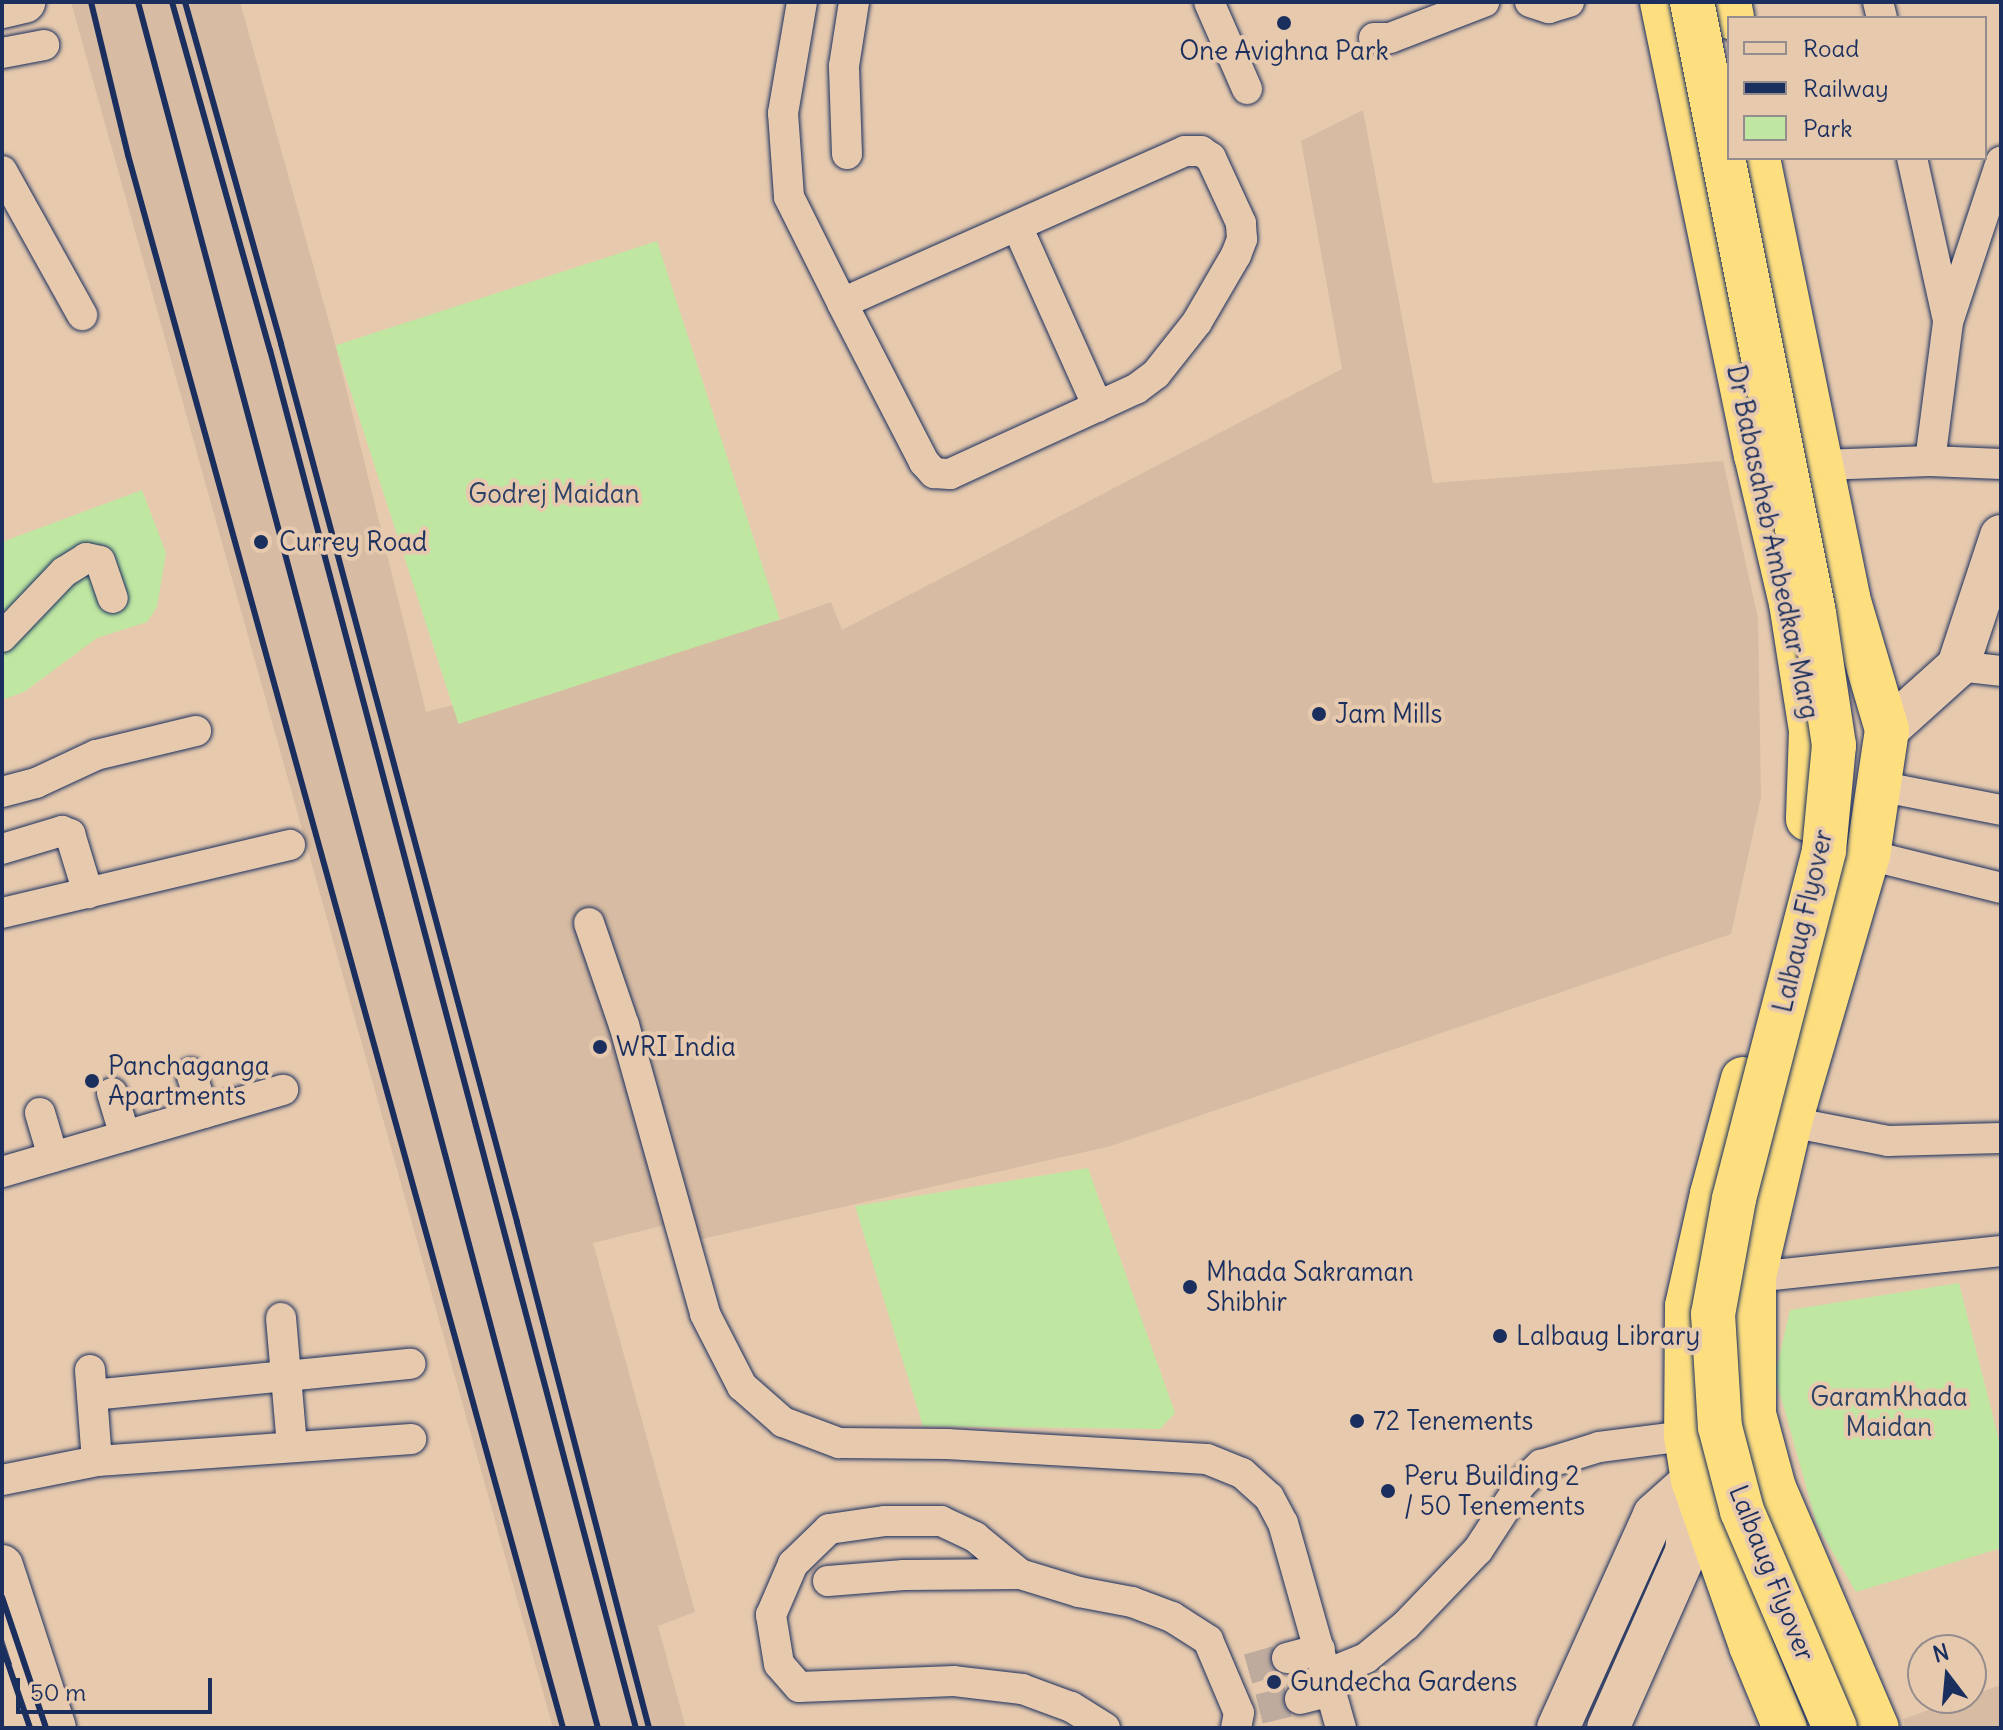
<!DOCTYPE html>
<style>
body{margin:0}
#map{position:relative;width:2003px;height:1730px;overflow:hidden;background:#e7caae;font-family:Delius,sans-serif}
div>[style]{position:absolute}
.built>*{inset:0;background:#d7bba2}
.green>*{inset:0;background:#bfe7a2;transform-origin:0 0}
.street-tunnel>*{height:30px;margin-top:-15px;transform-origin:0;background:repeating-linear-gradient(90deg,#beab9e 0 30px,transparent 0 45px)}
.roads{filter:drop-shadow(0 0 2px #1b2f5e) drop-shadow(0 0 2px #1b2f5e)}
.street>*{height:30px;margin:-15px;padding:0 15px;transform-origin:15px;border-radius:15px;background:#e7caae}
.secondary>*{height:42px;margin:-21px;padding:0 21px;transform-origin:21px;border-radius:21px;background:#e7caae}
.highway>*{height:44px;margin:-22px;padding:0 22px;transform-origin:22px;border-radius:22px;background:#fedf80}
.rail>*{height:6px;margin:-3px;padding:0 3px;transform-origin:3px;border-radius:3px;background:#1b2f5e}
.bridges{filter:drop-shadow(0 0 2px #1b2f5e) drop-shadow(0 0 2px #1b2f5e)}
.highway-bridge>*{height:44px;margin:-22px;padding:0 22px;transform-origin:22px;border-radius:22px;background:#fedf80}
.dots>*{width:22px;height:22px;translate:-50% -50%;box-sizing:border-box;border:4px solid #e7caae;border-radius:50%}
span{translate:-50% -50%;white-space:nowrap;text-align:center;line-height:1.15;-webkit-text-stroke:8px #e7caae;paint-order:stroke}
.poi-label{font-size:26px;color:#1b2f5e}
.left{translate:0 -50%;text-align:left}
.park-label{font-size:26px;color:#2b4165}
.street-label{font-size:26px;color:#1b2f5e}
.frame{position:absolute;inset:0;border:4px solid #1b2f5e;pointer-events:none}
.legend{position:absolute;left:1727px;top:16px;width:260px;height:144px;box-sizing:border-box;background:#e7caae;border:2px solid #958c8e;margin:0;padding:10px 14px;list-style:none;font-size:24px;color:#1b2f5e}
.legend li{display:flex;align-items:center;gap:16px;height:40px}
.legend b{width:40px;border:2px solid #958c8e}
.north{position:absolute;left:1907px;top:1634px;width:80px;height:80px;box-sizing:border-box;background:#e7caae;border:2px solid #958c8e;border-radius:50%;rotate:344deg;font-size:22px;font-weight:700;line-height:32px;text-align:center;color:#1b2f5e}
.north::after{content:'';display:block;margin:auto;width:28px;height:36px;background:#1b2f5e;clip-path:polygon(50% 0,100% 100%,50% 72%,0 100%)}
.scale{position:absolute;left:16px;top:1678px;width:196px;height:36px;box-sizing:border-box;border:4px solid #1b2f5e;border-top:0;padding-left:10px;font-size:24px;line-height:28px;white-space:nowrap;color:#1b2f5e;-webkit-text-stroke:6px #e7caae;paint-order:stroke}
</style>
<div id="map">
<div class="built">
<i style="clip-path:polygon(71px 2px,240px 2px,337px 351px,426px 712px,780px 620px,831px 602px,842px 630px,1342px 369px,1301px 141px,1363px 110px,1433px 483px,1723px 461px,1758px 618px,1761px 797px,1731px 934px,1111px 1146px,693px 1241px,665px 1225px,593px 1243px,695px 1612px,658px 1626px,686px 1728px,553px 1728px)"></i>
<i style="clip-path:polygon(2001px 1685px,2001px 1728px,1906px 1728px,1903px 1719px)"></i>
</div>
<div class="green">
<i style="left:657px;top:241px;width:398px;height:338px;rotate:72deg"></i>
<i style="clip-path:polygon(142px 490px,166px 553px,157px 607px,147px 622px,97px 638px,24px 692px,2px 700px,2px 542px)"></i>
<i style="clip-path:polygon(1088px 1168px,1175px 1413px,1160px 1429px,923px 1426px,855px 1206px)"></i>
<i style="clip-path:polygon(1959px 1283px,2001px 1448px,2001px 1548px,1856px 1592px,1817px 1525px,1775px 1376px,1790px 1310px)"></i>
</div>
<div class="street-tunnel">
<i style="left:1248px;top:1669px;width:41px;rotate:-15.8deg"></i>
<i style="left:1259px;top:1709px;width:42px;rotate:-13.7deg"></i>
</div>
<div class="roads">
<div class="street">
<i style="left:802px;top:2px;width:113px;rotate:99.7deg"></i>
<i style="left:783px;top:113px;width:84px;rotate:85.9deg"></i>
<i style="left:789px;top:197px;width:119px;rotate:63.4deg"></i>
<i style="left:842px;top:303px;width:179px;rotate:62.7deg"></i>
<i style="left:924px;top:462px;width:15px;rotate:48deg"></i>
<i style="left:934px;top:473px;width:16px;rotate:4deg"></i>
<i style="left:950px;top:474px;width:205px;rotate:-24.6deg"></i>
<i style="left:1136px;top:389px;width:25px;rotate:-37deg"></i>
<i style="left:1156px;top:374px;width:66px;rotate:-51.7deg"></i>
<i style="left:1197px;top:322px;width:78px;rotate:-59.8deg"></i>
<i style="left:1236px;top:255px;width:17px;rotate:-69deg"></i>
<i style="left:1242px;top:239px;width:16px;rotate:-94deg"></i>
<i style="left:1241px;top:223px;width:72px;rotate:-114.8deg"></i>
<i style="left:1211px;top:158px;width:12px;rotate:-145deg"></i>
<i style="left:1201px;top:151px;width:16px;rotate:180deg"></i>
<i style="left:1185px;top:151px;width:375px;rotate:156.1deg"></i>
<i style="left:1209px;top:2px;width:95px;rotate:66.4deg"></i>
<i style="left:1530px;top:2px;width:20px;rotate:18deg"></i>
<i style="left:1549px;top:8px;width:21px;rotate:-17deg"></i>
<i style="left:1878px;top:2px;width:16px;rotate:76deg"></i>
<i style="left:1374px;top:38px;width:16px"></i>
<i style="left:1390px;top:38px;width:101px;rotate:-21deg"></i>
<i style="left:2px;top:53px;width:43px;rotate:-10.8deg"></i>
<i style="left:847px;top:154px;width:88px;rotate:-92deg"></i>
<i style="left:844px;top:66px;width:65px;rotate:-81.1deg"></i>
<i style="left:1912px;top:158px;width:166px;rotate:77.5deg"></i>
<i style="left:2px;top:171px;width:165px;rotate:60.9deg"></i>
<i style="left:1017px;top:226px;width:198px;rotate:65.9deg"></i>
<i style="left:1930px;top:461px;width:140px;rotate:-82.6deg"></i>
<i style="left:1948px;top:322px;width:169px;rotate:-71.7deg"></i>
<i style="left:1822px;top:465px;width:108px;rotate:-2.1deg"></i>
<i style="left:1930px;top:461px;width:71px;rotate:2.4deg"></i>
<i style="left:2px;top:637px;width:90px;rotate:-46.4deg"></i>
<i style="left:64px;top:572px;width:26px;rotate:-32deg"></i>
<i style="left:86px;top:558px;width:14px;rotate:12deg"></i>
<i style="left:100px;top:561px;width:39px;rotate:71deg"></i>
<i style="left:1958px;top:666px;width:43px;rotate:6.6deg"></i>
<i style="left:1878px;top:786px;width:125px;rotate:11deg"></i>
<i style="left:2px;top:792px;width:35px;rotate:-15deg"></i>
<i style="left:36px;top:783px;width:66px;rotate:-25deg"></i>
<i style="left:96px;top:755px;width:103px;rotate:-13.5deg"></i>
<i style="left:2px;top:849px;width:63px;rotate:-16.7deg"></i>
<i style="left:62px;top:831px;width:9px;rotate:21deg"></i>
<i style="left:70px;top:834px;width:62px;rotate:73deg"></i>
<i style="left:1868px;top:855px;width:137px;rotate:13.9deg"></i>
<i style="left:2px;top:913px;width:296px;rotate:-13.3deg"></i>
<i style="left:589px;top:923px;width:108px;rotate:71.1deg"></i>
<i style="left:624px;top:1025px;width:300px;rotate:74.3deg"></i>
<i style="left:705px;top:1314px;width:81px;rotate:62.8deg"></i>
<i style="left:742px;top:1386px;width:55px;rotate:41.3deg"></i>
<i style="left:783px;top:1422px;width:60px;rotate:20.6deg"></i>
<i style="left:839px;top:1443px;width:108px;rotate:0.5deg"></i>
<i style="left:947px;top:1444px;width:260px;rotate:3.3deg"></i>
<i style="left:1207px;top:1459px;width:38px;rotate:22deg"></i>
<i style="left:1242px;top:1473px;width:36px;rotate:42deg"></i>
<i style="left:1269px;top:1497px;width:30px;rotate:62deg"></i>
<i style="left:1283px;top:1523px;width:213px;rotate:74.2deg"></i>
<i style="left:191px;top:1073px;width:42px;rotate:72deg"></i>
<i style="left:112px;top:1093px;width:45px;rotate:73.2deg"></i>
<i style="left:40px;top:1113px;width:46px;rotate:73.5deg"></i>
<i style="left:1790px;top:1122px;width:100px;rotate:11deg"></i>
<i style="left:1888px;top:1141px;width:113px;rotate:-1.5deg"></i>
<i style="left:2px;top:1172px;width:293px;rotate:-16.3deg"></i>
<i style="left:1754px;top:1277px;width:248px;rotate:-6deg"></i>
<i style="left:281px;top:1318px;width:129px;rotate:85.1deg"></i>
<i style="left:90px;top:1370px;width:91px;rotate:85.6deg"></i>
<i style="left:92px;top:1395px;width:320px;rotate:-5.6deg"></i>
<i style="left:2px;top:1480px;width:97px;rotate:-11.3deg"></i>
<i style="left:97px;top:1461px;width:315px;rotate:-4deg"></i>
<i style="left:828px;top:1581px;width:76px;rotate:-4.5deg"></i>
<i style="left:904px;top:1575px;width:116px;rotate:-0.5deg"></i>
<i style="left:1287px;top:1658px;width:34px;rotate:-15deg"></i>
<i style="left:1327px;top:1674px;width:42px;rotate:-22.3deg"></i>
<i style="left:1366px;top:1658px;width:52px;rotate:-39.5deg"></i>
<i style="left:1406px;top:1625px;width:104px;rotate:-46.2deg"></i>
<i style="left:1478px;top:1550px;width:79px;rotate:-56.9deg"></i>
<i style="left:1521px;top:1484px;width:28px;rotate:-44deg"></i>
<i style="left:1541px;top:1465px;width:61px;rotate:-17.2deg"></i>
<i style="left:1599px;top:1447px;width:88px;rotate:-7.2deg"></i>
<i style="left:1300px;top:1699px;width:33px;rotate:-14deg"></i>
<i style="left:1105px;top:1728px;width:40px;rotate:-148deg"></i>
<i style="left:1071px;top:1707px;width:52px;rotate:-159.8deg"></i>
<i style="left:1022px;top:1689px;width:68px;rotate:-173.3deg"></i>
<i style="left:954px;top:1681px;width:155px;rotate:177.8deg"></i>
<i style="left:799px;top:1687px;width:30px;rotate:-131deg"></i>
<i style="left:779px;top:1664px;width:50px;rotate:-99.3deg"></i>
<i style="left:771px;top:1615px;width:56px;rotate:-66.7deg"></i>
<i style="left:793px;top:1564px;width:50px;rotate:-44.2deg"></i>
<i style="left:829px;top:1529px;width:57px;rotate:-8.1deg"></i>
<i style="left:885px;top:1521px;width:56px"></i>
<i style="left:941px;top:1521px;width:38px;rotate:25deg"></i>
<i style="left:975px;top:1537px;width:58px;rotate:39.4deg"></i>
<i style="left:1020px;top:1574px;width:62px;rotate:17deg"></i>
<i style="left:1079px;top:1592px;width:54px;rotate:10.7deg"></i>
<i style="left:1132px;top:1602px;width:43px;rotate:20.6deg"></i>
<i style="left:1172px;top:1617px;width:43px;rotate:32.6deg"></i>
<i style="left:1208px;top:1640px;width:79px;rotate:67deg"></i>
<i style="left:1239px;top:1713px;width:15px;rotate:101deg"></i>
</div>
<div class="secondary">
<i style="left:2px;top:7px;width:23px;rotate:-13deg"></i>
<i style="left:1887px;top:730px;width:96px;rotate:-42deg"></i>
<i style="left:1958px;top:666px;width:137px;rotate:-71.7deg"></i>
<i style="left:2px;top:1566px;width:170px;rotate:71.9deg"></i>
<i style="left:2px;top:1683px;width:47px;rotate:71.6deg"></i>
<i style="left:1558px;top:1728px;width:234px;rotate:-65.7deg"></i>
<i style="left:1654px;top:1515px;width:52px;rotate:-41.9deg"></i>
<i style="left:1693px;top:1480px;width:33px;rotate:-31deg"></i>
<i style="left:1608px;top:1728px;width:193px;rotate:-66.1deg"></i>
<i style="left:1686px;top:1552px;width:72px;rotate:-84.4deg"></i>
</div>
<div class="highway">
<i style="left:1662px;top:2px;width:463px;rotate:78.3deg"></i>
<i style="left:1756px;top:455px;width:152px;rotate:76.7deg"></i>
<i style="left:1791px;top:603px;width:130px;rotate:81.1deg"></i>
<i style="left:1811px;top:731px;width:88px;rotate:92deg"></i>
<i style="left:1729px;top:2px;width:16px;rotate:79deg"></i>
<i style="left:1758px;top:158px;width:449px;rotate:78.4deg"></i>
<i style="left:1848px;top:598px;width:138px;rotate:73.5deg"></i>
<i style="left:1887px;top:730px;width:126px;rotate:98.6deg"></i>
<i style="left:1868px;top:855px;width:278px;rotate:106.3deg"></i>
<i style="left:1790px;top:1122px;width:159px;rotate:103.1deg"></i>
<i style="left:1754px;top:1277px;width:137px;rotate:90deg"></i>
<i style="left:1754px;top:1414px;width:77px;rotate:74.9deg"></i>
<i style="left:1774px;top:1488px;width:261px;rotate:66.8deg"></i>
<i style="left:1743px;top:1079px;width:119px;rotate:105.1deg"></i>
<i style="left:1712px;top:1194px;width:115px;rotate:102.6deg"></i>
<i style="left:1687px;top:1306px;width:130px;rotate:90.4deg"></i>
<i style="left:1686px;top:1436px;width:45px;rotate:81deg"></i>
<i style="left:1693px;top:1480px;width:176px;rotate:70.7deg"></i>
<i style="left:1751px;top:1646px;width:89px;rotate:67.5deg"></i>
</div>
</div>
<div class="rail">
<i style="left:91px;top:2px;width:157px;rotate:76.4deg"></i>
<i style="left:128px;top:155px;width:1632px;rotate:74.54deg"></i>
<i style="left:138px;top:2px;width:1786px;rotate:75.08deg"></i>
<i style="left:172px;top:2px;width:362px;rotate:74.3deg"></i>
<i style="left:270px;top:350px;width:1426px;rotate:75.13deg"></i>
<i style="left:185px;top:2px;width:355px;rotate:74.3deg"></i>
<i style="left:281px;top:344px;width:909px;rotate:74.95deg"></i>
<i style="left:517px;top:1222px;width:523px;rotate:75.38deg"></i>
<i style="left:2px;top:1597px;width:138px;rotate:71.4deg"></i>
<i style="left:2px;top:1646px;width:87px;rotate:71.1deg"></i>
</div>
<div class="bridges">
<div class="highway-bridge">
<i style="left:1692px;top:2px;width:623px;rotate:78.71deg"></i>
<i style="left:1814px;top:613px;width:134px;rotate:81.4deg"></i>
<i style="left:1834px;top:745px;width:106px;rotate:95.4deg"></i>
<i style="left:1824px;top:851px;width:359px;rotate:104.5deg"></i>
<i style="left:1734px;top:1199px;width:117px;rotate:100.3deg"></i>
<i style="left:1713px;top:1314px;width:113px;rotate:86.5deg"></i>
<i style="left:1720px;top:1427px;width:87px;rotate:75.3deg"></i>
<i style="left:1742px;top:1511px;width:236px;rotate:66.8deg"></i>
</div>
</div>
<div class="dots">
<i style="left:1284px;top:23px;background:#1b2f5e"></i>
<i style="left:261px;top:542px;background:#1b2f5e"></i>
<i style="left:1319px;top:714px;background:#1b2f5e"></i>
<i style="left:600px;top:1047px;background:#1b2f5e"></i>
<i style="left:92px;top:1081px;background:#1b2f5e"></i>
<i style="left:1190px;top:1287px;background:#1b2f5e"></i>
<i style="left:1500px;top:1336px;background:#1b2f5e"></i>
<i style="left:1357px;top:1421px;background:#1b2f5e"></i>
<i style="left:1388px;top:1491px;background:#1b2f5e"></i>
<i style="left:1274px;top:1682px;background:#1b2f5e"></i>
</div>
<div class="poi-label">
<span style="left:1284px;top:51px">One Avighna Park</span>
<span class="left" style="left:279px;top:542px">Currey Road</span>
<span class="left" style="left:1335px;top:714px">Jam Mills</span>
<span class="left" style="left:616px;top:1047px">WRI India</span>
<span class="left" style="left:108px;top:1081px">Panchaganga<br>Apartments</span>
<span class="left" style="left:1206px;top:1287px">Mhada Sakraman<br>Shibhir</span>
<span class="left" style="left:1516px;top:1336px">Lalbaug Library</span>
<span class="left" style="left:1373px;top:1421px">72 Tenements</span>
<span class="left" style="left:1404px;top:1491px">Peru Building 2<br>/ 50 Tenements</span>
<span class="left" style="left:1290px;top:1682px">Gundecha Gardens</span>
</div>
<div class="park-label">
<span style="left:554px;top:494px">Godrej Maidan</span>
<span style="left:1889px;top:1412px">GaramKhada<br>Maidan</span>
</div>
<div class="street-label">
<span style="left:1773px;top:542px;rotate:78deg">Dr Babasaheb Ambedkar Marg</span>
<span style="left:1803px;top:921px;rotate:-77deg">Lalbaug Flyover</span>
<span style="left:1772px;top:1573px;rotate:68deg">Lalbaug Flyover</span>
</div>
<div class="frame"></div>
<ul class="legend">
<li><b style="height:10px;background:#e7caae"></b>Road</li>
<li><b style="height:10px;background:#1b2f5e"></b>Railway</li>
<li><b style="height:22px;background:#bfe7a2"></b>Park</li>
</ul>
<div class="north">N</div>
<div class="scale">50 m</div>
</div>
